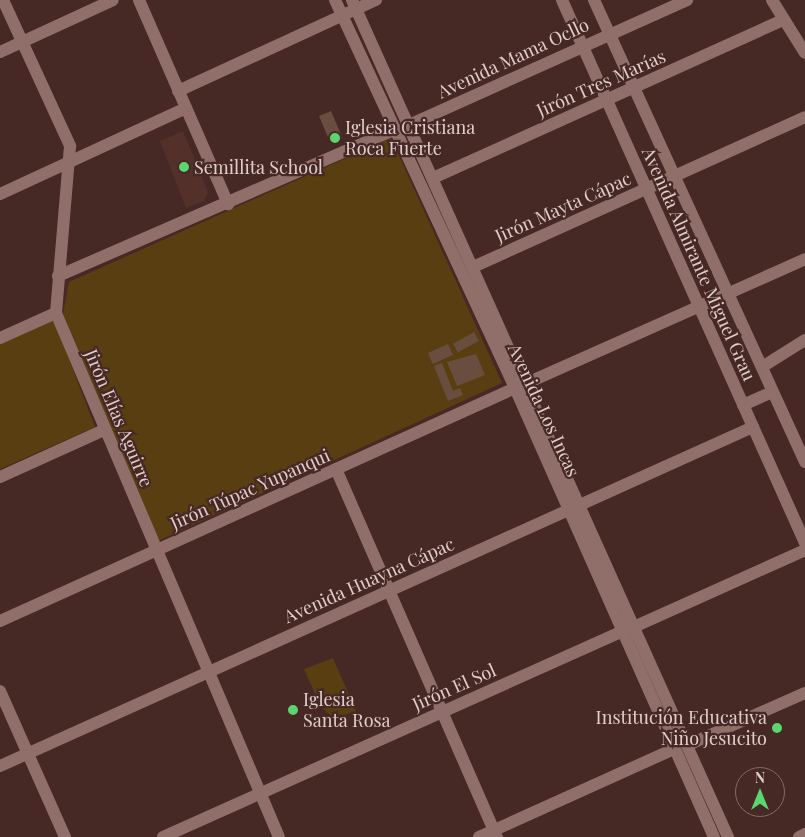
<!DOCTYPE html>
<meta charset="utf-8">
<style>
body{margin:0}
#map{position:relative;width:805px;height:837px;overflow:hidden;background:#462925;font-family:"Playfair Display",serif}
div>[style]{position:absolute}
.built>*{inset:0;background:#54302b}
.green>*{inset:0;background:#593e11}
.building>*{inset:0;background:#694e3f;transform-origin:0 0}
.minor>*{height:12px;margin:-6px;padding:0 6px;transform-origin:6px;border-radius:6px;background:#906f6a}
.dots>*{width:14px;height:14px;translate:-50% -50%;box-sizing:border-box;border:2px solid #462925;border-radius:50%}
span{translate:-50% -50%;white-space:nowrap;text-align:center;line-height:1.15;-webkit-text-stroke:4.5px #462925;paint-order:stroke}
.street-label{font-size:18px;color:#e0cdca}
.poi-label{font-size:18px;color:#e0cdca}
.left{translate:0 -50%;text-align:left}
.right{translate:-100% -50%;text-align:right}
.north{position:absolute;left:735px;top:767px;width:50px;height:50px;box-sizing:border-box;background:#462925;border:1px solid #846b67;border-radius:50%;rotate:0deg;font-size:14px;font-weight:700;line-height:20px;text-align:center;color:#e0cdca}
.north::after{content:'';display:block;margin:auto;width:18px;height:22px;background:#5bd56e;clip-path:polygon(50% 0,100% 100%,50% 72%,0 100%)}
</style>
<div id="map">
<div class="built">
<i style="clip-path:polygon(183px 131px,208px 192px,204px 201px,186px 208px,160px 141px)"></i>
</div>
<div class="green">
<i style="clip-path:polygon(391px 138px,502px 383px,158px 541px,63px 314px,69px 282px)"></i>
<i style="clip-path:polygon(54px 320px,95px 427px,0 469px,0 344px)"></i>
<i style="clip-path:polygon(333px 658px,356px 711px,334px 719px,321px 707px,304px 669px)"></i>
</div>
<div class="building">
<i style="left:331px;top:111px;width:30px;height:13px;rotate:67deg"></i>
<i style="left:474px;top:332px;width:10px;height:24px;rotate:61deg"></i>
<i style="left:448px;top:344px;width:12px;height:22px;rotate:66deg"></i>
<i style="clip-path:polygon(476px 354px,485px 375px,457px 386px,447px 362px)"></i>
<i style="clip-path:polygon(442px 363px,453px 391px,460px 388px,463px 395px,448px 401px,434px 366px)"></i>
</div>
<div class="minor">
<i style="left:3px;top:0;width:161px;rotate:65.3deg"></i>
<i style="left:70px;top:146px;width:168px;rotate:94.8deg"></i>
<i style="left:56px;top:313px;width:569px;rotate:66.95deg"></i>
<i style="left:139px;top:0;width:223px;rotate:66.4deg"></i>
<i style="left:335px;top:0;width:428px;rotate:65.1deg"></i>
<i style="left:515px;top:388px;width:491px;rotate:66.1deg"></i>
<i style="left:352px;top:0;width:918px;rotate:65.81deg"></i>
<i style="left:562px;top:0;width:595px;rotate:65.89deg"></i>
<i style="left:594px;top:0;width:508px;rotate:65.45deg"></i>
<i style="left:772px;top:0;width:62px;rotate:58.1deg"></i>
<i style="left:0;top:52px;width:124px;rotate:-24.7deg"></i>
<i style="left:178px;top:91px;width:218px;rotate:-24.7deg"></i>
<i style="left:409px;top:125px;width:305px;rotate:-24.2deg"></i>
<i style="left:433px;top:178px;width:384px;rotate:-24.3deg"></i>
<i style="left:0;top:194px;width:205px;rotate:-24.8deg"></i>
<i style="left:473px;top:267px;width:364px;rotate:-24.3deg"></i>
<i style="left:58px;top:276px;width:366px;rotate:-23.5deg"></i>
<i style="left:0;top:338px;width:61px;rotate:-24.1deg"></i>
<i style="left:762px;top:367px;width:51px;rotate:-32.1deg"></i>
<i style="left:527px;top:383px;width:304px;rotate:-24deg"></i>
<i style="left:743px;top:405px;width:32px;rotate:-24deg"></i>
<i style="left:336px;top:469px;width:402px;rotate:66.4deg"></i>
<i style="left:0;top:477px;width:114px;rotate:-24.3deg"></i>
<i style="left:0;top:621px;width:565px;rotate:-24.34deg"></i>
<i style="left:636px;top:626px;width:185px;rotate:-24.2deg"></i>
<i style="left:0;top:691px;width:160px;rotate:66deg"></i>
<i style="left:688px;top:745px;width:128px;rotate:-24deg"></i>
<i style="left:0;top:766px;width:826px;rotate:-24.24deg"></i>
<i style="left:163px;top:837px;width:504px;rotate:-24.12deg"></i>
<i style="left:479px;top:837px;width:214px;rotate:-24.3deg"></i>
<i style="left:799px;top:837px;width:7px;rotate:-27deg"></i>
</div>
<div class="dots">
<i style="left:335px;top:138px;background:#5bd56e"></i>
<i style="left:184px;top:167px;background:#5bd56e"></i>
<i style="left:293px;top:710px;background:#5bd56e"></i>
<i style="left:777px;top:728px;background:#5bd56e"></i>
</div>
<div class="street-label">
<span style="left:513px;top:58px;rotate:-25deg">Avenida Mama Ocllo</span>
<span style="left:601px;top:83px;rotate:-24deg">Jirón Tres Marías</span>
<span style="left:563px;top:207px;rotate:-24deg">Jirón Mayta Cápac</span>
<span style="left:699px;top:264px;rotate:66deg">Avenida Almirante Miguel Grau</span>
<span style="left:544px;top:410px;rotate:65deg">Avenida Los Incas</span>
<span style="left:119px;top:418px;rotate:67deg">Jirón Elías Aguirre</span>
<span style="left:250px;top:489px;rotate:-24deg">Jirón Túpac Yupanqui</span>
<span style="left:369px;top:580px;rotate:-24deg">Avenida Huayna Cápac</span>
<span style="left:454px;top:687px;rotate:-24deg">Jirón El Sol</span>
</div>
<div class="poi-label">
<span class="left" style="left:345px;top:138px">Iglesia Cristiana<br>Roca Fuerte</span>
<span class="left" style="left:194px;top:167px">Semillita School</span>
<span class="left" style="left:303px;top:710px">Iglesia<br>Santa Rosa</span>
<span class="right" style="left:767px;top:728px">Institución Educativa<br>Niño Jesucito</span>
</div>
<div class="north">N</div>
</div>
